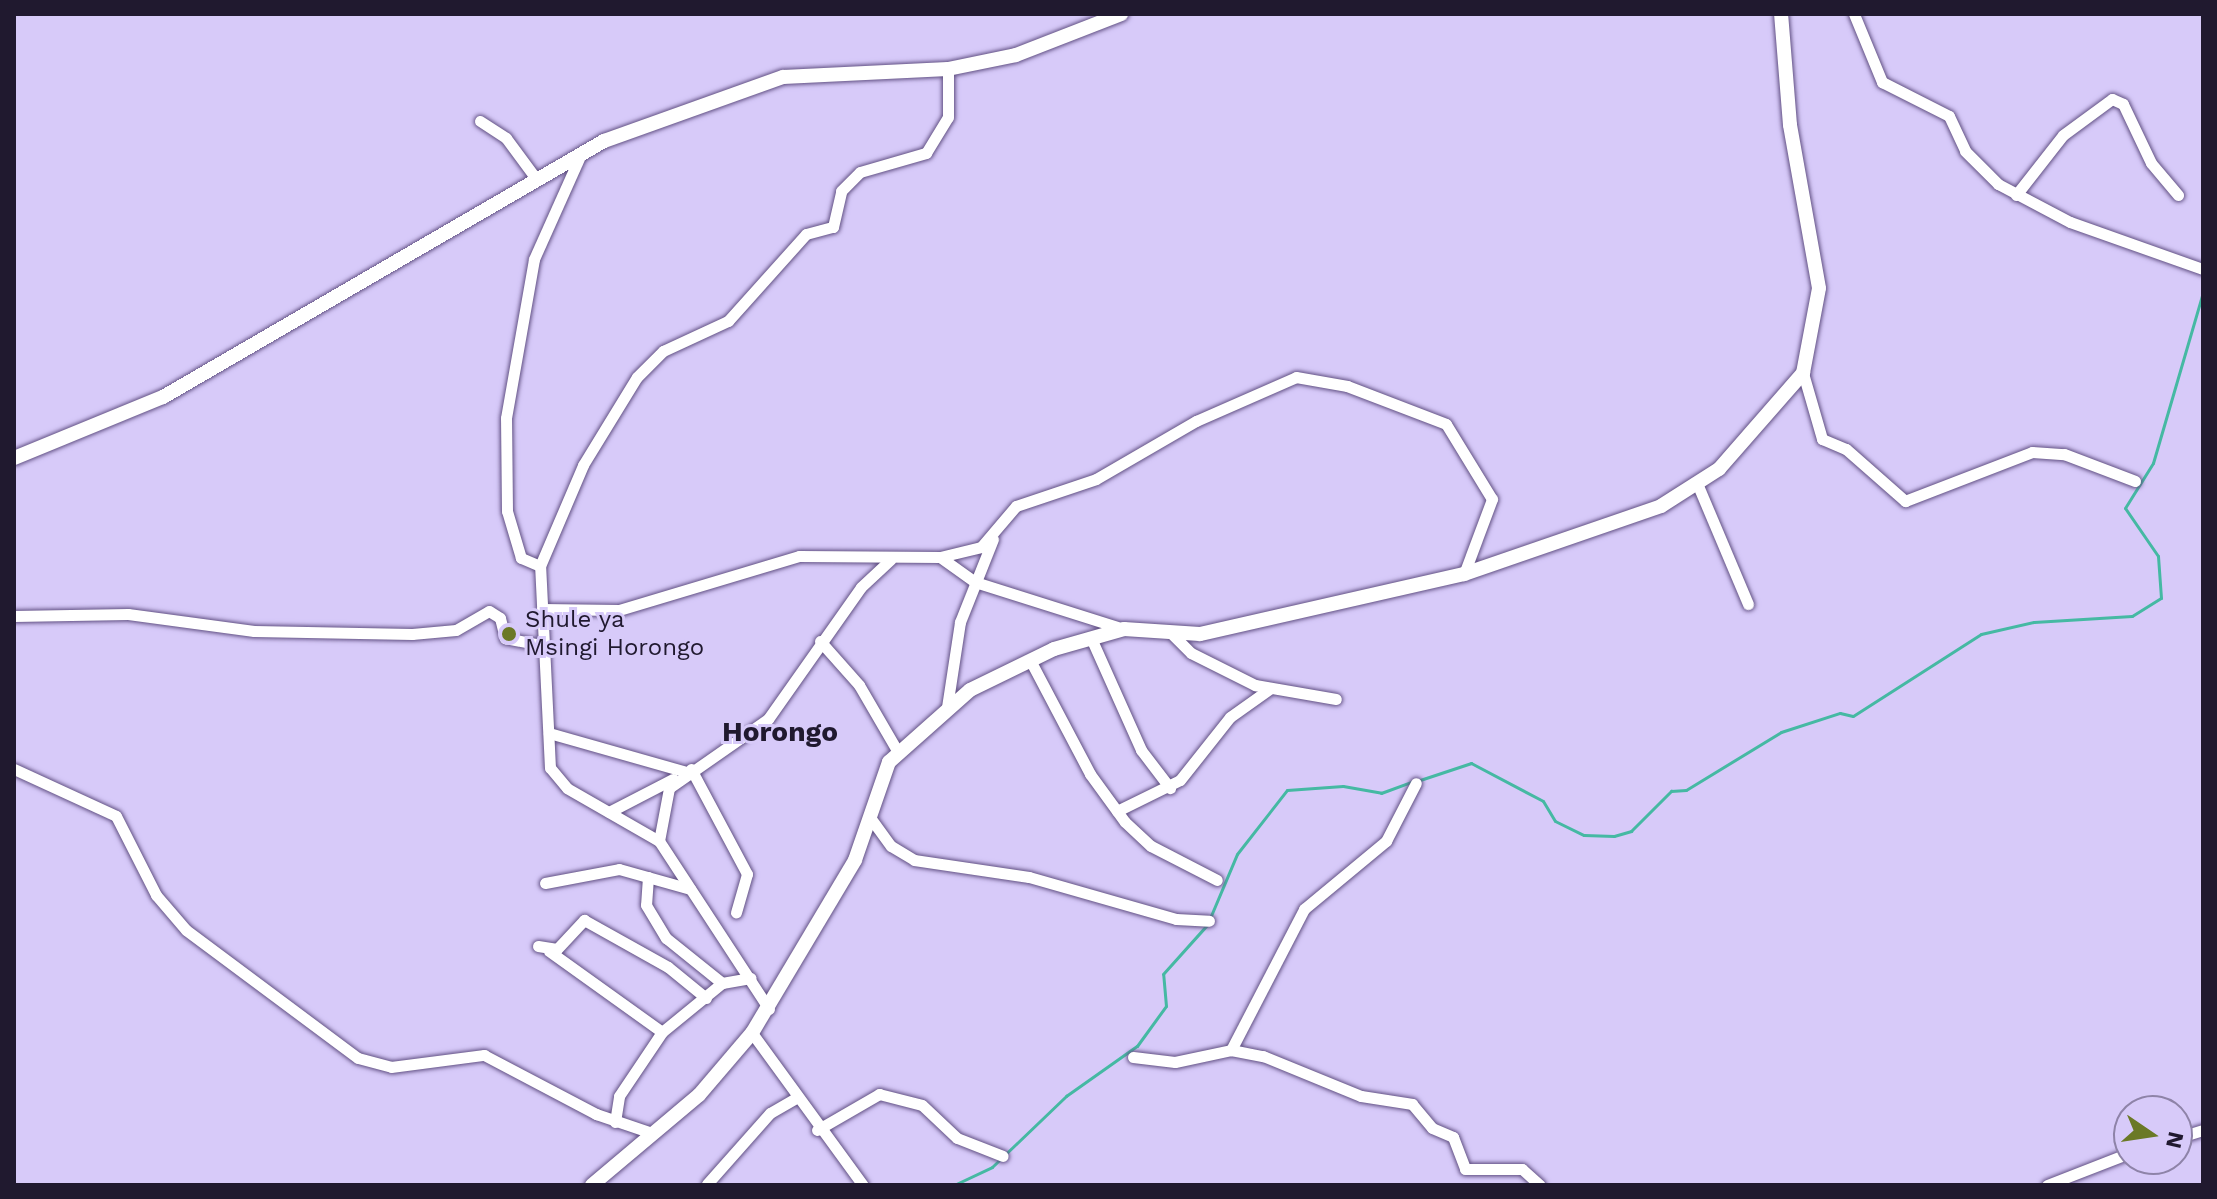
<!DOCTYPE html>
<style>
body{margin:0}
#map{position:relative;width:2217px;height:1199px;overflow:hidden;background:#d7caf9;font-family:"Work Sans",sans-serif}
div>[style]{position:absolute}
.stream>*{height:3px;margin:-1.5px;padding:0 1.5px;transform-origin:1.5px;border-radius:1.5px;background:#45b9a3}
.roads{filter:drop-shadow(0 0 2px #625184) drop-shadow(0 0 2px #625184)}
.minor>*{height:11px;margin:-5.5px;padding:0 5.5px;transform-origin:5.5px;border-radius:5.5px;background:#fff}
.tertiary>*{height:14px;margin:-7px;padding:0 7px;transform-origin:7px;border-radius:7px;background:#fff}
.dots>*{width:22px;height:22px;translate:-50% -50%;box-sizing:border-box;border:4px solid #d7caf9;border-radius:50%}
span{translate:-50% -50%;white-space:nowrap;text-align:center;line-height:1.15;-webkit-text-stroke:6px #d7caf9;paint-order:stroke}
.poi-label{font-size:24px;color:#20192f}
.left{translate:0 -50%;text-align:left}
.quarter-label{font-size:28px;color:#20192f;font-weight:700}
.frame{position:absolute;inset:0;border:16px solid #20192f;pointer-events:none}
.north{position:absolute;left:2113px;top:1095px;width:80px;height:80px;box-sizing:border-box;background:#d7caf9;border:2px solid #8e83a8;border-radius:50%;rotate:103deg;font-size:22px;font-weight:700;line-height:32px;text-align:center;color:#20192f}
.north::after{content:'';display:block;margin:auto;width:28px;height:36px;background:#6b7926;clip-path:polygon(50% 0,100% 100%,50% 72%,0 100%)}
</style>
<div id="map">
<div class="stream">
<i style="left:1420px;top:780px;width:54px;rotate:-18.4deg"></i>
<i style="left:1471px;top:763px;width:81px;rotate:27.8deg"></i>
<i style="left:1543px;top:801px;width:23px;rotate:59deg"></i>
<i style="left:1555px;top:821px;width:32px;rotate:26deg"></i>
<i style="left:1584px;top:835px;width:30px;rotate:2deg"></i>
<i style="left:1614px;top:836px;width:18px;rotate:-16deg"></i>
<i style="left:1631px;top:831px;width:57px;rotate:-45deg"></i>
<i style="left:1671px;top:791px;width:15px;rotate:-4deg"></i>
<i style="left:1686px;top:790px;width:111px;rotate:-31.4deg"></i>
<i style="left:1781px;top:732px;width:62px;rotate:-17.9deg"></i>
<i style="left:1840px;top:713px;width:13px;rotate:13deg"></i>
<i style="left:1853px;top:716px;width:152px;rotate:-32.6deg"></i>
<i style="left:1981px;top:634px;width:54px;rotate:-12.8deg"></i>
<i style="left:2034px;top:622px;width:98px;rotate:-3.5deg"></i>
<i style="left:2132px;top:616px;width:34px;rotate:-32deg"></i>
<i style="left:2161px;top:598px;width:42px;rotate:-94.1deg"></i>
<i style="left:2158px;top:556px;width:58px;rotate:-124.5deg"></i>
<i style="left:2125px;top:508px;width:53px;rotate:-58.1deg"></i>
<i style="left:2153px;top:463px;width:178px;rotate:-73.7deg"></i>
<i style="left:1210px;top:918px;width:69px;rotate:-67.1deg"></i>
<i style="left:1237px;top:854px;width:81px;rotate:-52deg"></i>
<i style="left:1287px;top:790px;width:56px;rotate:-4.1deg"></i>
<i style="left:1343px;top:786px;width:39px;rotate:10deg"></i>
<i style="left:1381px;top:793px;width:33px;rotate:-20deg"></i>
<i style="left:954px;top:1185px;width:42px;rotate:-25.3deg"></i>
<i style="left:992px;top:1167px;width:103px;rotate:-43.8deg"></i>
<i style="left:1066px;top:1096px;width:87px;rotate:-35.2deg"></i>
<i style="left:1137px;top:1046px;width:49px;rotate:-54.1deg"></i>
<i style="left:1166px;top:1006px;width:32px;rotate:-95deg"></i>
<i style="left:1163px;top:974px;width:66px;rotate:-48.1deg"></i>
</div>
<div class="roads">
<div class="minor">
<i style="left:1854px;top:14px;width:74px;rotate:67.6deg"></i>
<i style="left:1882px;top:82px;width:75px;rotate:26.9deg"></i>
<i style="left:1949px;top:116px;width:38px;rotate:65deg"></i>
<i style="left:1965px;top:151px;width:47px;rotate:45deg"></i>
<i style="left:1998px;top:184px;width:81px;rotate:27.8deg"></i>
<i style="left:2070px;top:222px;width:141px;rotate:19.5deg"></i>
<i style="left:480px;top:121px;width:31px;rotate:33deg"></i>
<i style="left:506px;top:138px;width:47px;rotate:53.6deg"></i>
<i style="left:2016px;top:195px;width:76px;rotate:-51.9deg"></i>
<i style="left:2063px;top:135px;width:61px;rotate:-36.3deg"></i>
<i style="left:2112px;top:99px;width:12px;rotate:24deg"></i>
<i style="left:2123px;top:104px;width:65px;rotate:64.6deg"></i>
<i style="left:2151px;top:163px;width:42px;rotate:49.8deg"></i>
<i style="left:1803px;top:373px;width:69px;rotate:73.9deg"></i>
<i style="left:1822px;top:439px;width:26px;rotate:23deg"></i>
<i style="left:1846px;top:449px;width:79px;rotate:41.4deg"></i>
<i style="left:1905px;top:501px;width:136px;rotate:-21.1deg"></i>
<i style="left:2032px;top:452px;width:32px;rotate:4deg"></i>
<i style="left:2064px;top:454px;width:76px;rotate:20.8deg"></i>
<i style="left:1699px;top:488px;width:126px;rotate:67.1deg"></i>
<i style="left:940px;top:557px;width:42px;rotate:-13.7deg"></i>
<i style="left:981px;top:547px;width:54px;rotate:-49.5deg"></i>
<i style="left:1016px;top:506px;width:84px;rotate:-18.6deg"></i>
<i style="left:1096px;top:479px;width:116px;rotate:-30.1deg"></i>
<i style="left:1196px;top:421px;width:109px;rotate:-23.7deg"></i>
<i style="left:1296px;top:377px;width:52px;rotate:10deg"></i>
<i style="left:1347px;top:386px;width:106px;rotate:21deg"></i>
<i style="left:1446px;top:424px;width:88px;rotate:58.5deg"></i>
<i style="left:1492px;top:499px;width:80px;rotate:110.5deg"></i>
<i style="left:540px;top:566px;width:21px;rotate:-157deg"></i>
<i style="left:521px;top:558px;width:49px;rotate:-106.6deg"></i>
<i style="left:507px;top:511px;width:93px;rotate:-90.6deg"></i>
<i style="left:506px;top:418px;width:161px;rotate:-80deg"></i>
<i style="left:534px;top:259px;width:115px;rotate:-65.9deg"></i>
<i style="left:542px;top:609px;width:77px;rotate:0.7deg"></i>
<i style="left:619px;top:610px;width:188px;rotate:-16.7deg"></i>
<i style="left:799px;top:556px;width:141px;rotate:0.4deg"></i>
<i style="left:940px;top:557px;width:43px;rotate:35.5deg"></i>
<i style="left:975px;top:582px;width:156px;rotate:17.5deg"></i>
<i style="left:14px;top:616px;width:114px;rotate:-1deg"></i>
<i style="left:128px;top:614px;width:127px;rotate:7.7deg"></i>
<i style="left:254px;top:631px;width:158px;rotate:1.1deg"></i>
<i style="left:412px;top:634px;width:44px;rotate:-5.2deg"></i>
<i style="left:456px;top:630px;width:38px;rotate:-30deg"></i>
<i style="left:489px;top:611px;width:13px;rotate:32deg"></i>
<i style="left:500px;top:618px;width:21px;rotate:76deg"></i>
<i style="left:505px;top:638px;width:36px;rotate:11deg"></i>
<i style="left:1171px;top:633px;width:28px;rotate:45deg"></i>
<i style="left:1191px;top:653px;width:72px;rotate:26.6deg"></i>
<i style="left:1255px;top:685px;width:82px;rotate:9.8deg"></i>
<i style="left:1091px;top:638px;width:123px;rotate:65.9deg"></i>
<i style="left:1141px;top:750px;width:48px;rotate:52.7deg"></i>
<i style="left:820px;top:641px;width:59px;rotate:48.4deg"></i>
<i style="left:859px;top:685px;width:78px;rotate:59.8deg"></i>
<i style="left:1030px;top:660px;width:129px;rotate:62.2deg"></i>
<i style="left:1090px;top:774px;width:59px;rotate:53.9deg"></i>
<i style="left:1125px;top:822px;width:35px;rotate:43deg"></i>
<i style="left:1151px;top:846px;width:74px;rotate:27.3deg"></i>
<i style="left:947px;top:707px;width:86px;rotate:-81.3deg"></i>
<i style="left:960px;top:622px;width:89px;rotate:-68.3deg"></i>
<i style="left:549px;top:733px;width:143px;rotate:15.8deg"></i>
<i style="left:14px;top:769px;width:112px;rotate:24.7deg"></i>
<i style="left:116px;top:816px;width:89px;rotate:63.1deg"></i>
<i style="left:156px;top:895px;width:46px;rotate:49.4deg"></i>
<i style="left:186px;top:930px;width:214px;rotate:36.7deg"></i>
<i style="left:358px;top:1058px;width:34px;rotate:15deg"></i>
<i style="left:391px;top:1067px;width:94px;rotate:-7.4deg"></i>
<i style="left:484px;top:1055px;width:127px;rotate:27.8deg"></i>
<i style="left:596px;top:1114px;width:59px;rotate:18.7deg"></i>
<i style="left:691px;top:769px;width:119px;rotate:61.9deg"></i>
<i style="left:747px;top:874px;width:40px;rotate:106deg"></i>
<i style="left:1117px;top:811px;width:70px;rotate:-26.2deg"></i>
<i style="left:1180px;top:780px;width:80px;rotate:-51.6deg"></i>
<i style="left:1230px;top:717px;width:50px;rotate:-35.3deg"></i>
<i style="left:609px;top:812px;width:72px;rotate:-27.3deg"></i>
<i style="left:869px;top:816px;width:37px;rotate:54deg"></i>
<i style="left:891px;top:846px;width:27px;rotate:31deg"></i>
<i style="left:914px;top:860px;width:116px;rotate:8.4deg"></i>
<i style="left:1029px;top:877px;width:153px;rotate:15.9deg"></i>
<i style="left:1176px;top:919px;width:33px;rotate:3deg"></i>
<i style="left:659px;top:841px;width:54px;rotate:-79.3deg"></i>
<i style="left:669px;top:788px;width:121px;rotate:-34.9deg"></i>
<i style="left:768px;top:719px;width:161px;rotate:-54.8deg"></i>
<i style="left:861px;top:587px;width:40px;rotate:-43deg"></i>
<i style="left:648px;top:877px;width:28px;rotate:94deg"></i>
<i style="left:646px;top:905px;width:39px;rotate:59deg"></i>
<i style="left:666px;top:938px;width:72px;rotate:38.8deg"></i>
<i style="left:545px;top:883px;width:75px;rotate:-10.7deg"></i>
<i style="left:619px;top:869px;width:74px;rotate:15.7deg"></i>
<i style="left:538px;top:946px;width:19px;rotate:9deg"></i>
<i style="left:557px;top:949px;width:40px;rotate:-47deg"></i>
<i style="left:584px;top:920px;width:96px;rotate:29.2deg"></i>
<i style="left:668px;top:967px;width:49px;rotate:39.2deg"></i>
<i style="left:549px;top:951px;width:139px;rotate:35.6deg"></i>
<i style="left:769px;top:1009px;width:201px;rotate:-123.2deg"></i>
<i style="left:659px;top:841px;width:106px;rotate:-150.1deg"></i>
<i style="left:567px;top:788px;width:26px;rotate:-130deg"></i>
<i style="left:550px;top:768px;width:202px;rotate:-92.8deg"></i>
<i style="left:540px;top:566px;width:110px;rotate:-66.9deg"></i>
<i style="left:583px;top:465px;width:103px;rotate:-58.5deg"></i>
<i style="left:637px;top:377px;width:37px;rotate:-45deg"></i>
<i style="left:663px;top:351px;width:72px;rotate:-24.8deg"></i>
<i style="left:728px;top:321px;width:117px;rotate:-48.1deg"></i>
<i style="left:806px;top:234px;width:28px;rotate:-15deg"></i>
<i style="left:833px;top:227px;width:37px;rotate:-77deg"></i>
<i style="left:841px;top:191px;width:27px;rotate:-45deg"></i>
<i style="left:860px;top:172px;width:69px;rotate:-16.1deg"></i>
<i style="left:926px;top:153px;width:42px;rotate:-58.6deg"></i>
<i style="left:948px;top:117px;width:48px;rotate:-90deg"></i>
<i style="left:752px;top:1033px;width:188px;rotate:53.9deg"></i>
<i style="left:1231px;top:1050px;width:159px;rotate:-62.6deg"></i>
<i style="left:1304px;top:909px;width:107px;rotate:-39.7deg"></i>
<i style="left:1386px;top:841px;width:65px;rotate:-62.7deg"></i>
<i style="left:1133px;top:1057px;width:42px;rotate:6.8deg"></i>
<i style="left:1175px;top:1062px;width:57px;rotate:-12.1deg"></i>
<i style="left:1231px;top:1050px;width:33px;rotate:11deg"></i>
<i style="left:1263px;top:1056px;width:106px;rotate:22.2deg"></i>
<i style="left:1361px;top:1096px;width:52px;rotate:8.9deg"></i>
<i style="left:1412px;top:1104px;width:31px;rotate:50deg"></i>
<i style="left:1432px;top:1128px;width:23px;rotate:23deg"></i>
<i style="left:1453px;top:1137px;width:34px;rotate:69deg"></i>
<i style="left:1465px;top:1169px;width:57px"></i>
<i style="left:1522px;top:1169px;width:24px;rotate:42deg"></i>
<i style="left:615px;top:1122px;width:26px;rotate:-81deg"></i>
<i style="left:619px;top:1096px;width:77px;rotate:-56.1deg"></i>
<i style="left:662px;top:1032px;width:77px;rotate:-39.2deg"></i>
<i style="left:722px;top:983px;width:29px;rotate:-10deg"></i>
<i style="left:817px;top:1130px;width:72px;rotate:-30.1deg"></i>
<i style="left:879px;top:1094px;width:44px;rotate:14.3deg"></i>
<i style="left:922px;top:1105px;width:48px;rotate:43.3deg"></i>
<i style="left:957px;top:1138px;width:49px;rotate:21.4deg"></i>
<i style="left:2177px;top:1138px;width:27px;rotate:-17deg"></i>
<i style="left:707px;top:1184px;width:95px;rotate:-48.4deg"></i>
<i style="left:770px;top:1113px;width:28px;rotate:-30deg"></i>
<i style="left:2047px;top:1185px;width:88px;rotate:-21.3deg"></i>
</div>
<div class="tertiary">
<i style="left:14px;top:458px;width:161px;rotate:-22.3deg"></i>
<i style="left:163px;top:397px;width:510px;rotate:-30.14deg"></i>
<i style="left:604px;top:141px;width:190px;rotate:-19.7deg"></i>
<i style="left:783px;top:77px;width:165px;rotate:-2.8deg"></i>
<i style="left:948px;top:69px;width:69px;rotate:-11.6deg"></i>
<i style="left:1016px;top:55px;width:113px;rotate:-21.3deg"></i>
<i style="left:592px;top:1185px;width:140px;rotate:-40.1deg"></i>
<i style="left:699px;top:1095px;width:82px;rotate:-49.5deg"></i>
<i style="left:752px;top:1033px;width:201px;rotate:-59.2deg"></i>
<i style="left:855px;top:860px;width:104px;rotate:-70.9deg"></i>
<i style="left:889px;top:762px;width:108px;rotate:-41.6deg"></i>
<i style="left:970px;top:690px;width:93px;rotate:-26deg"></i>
<i style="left:1054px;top:649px;width:73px;rotate:-15.9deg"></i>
<i style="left:1124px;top:629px;width:76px;rotate:3.8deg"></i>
<i style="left:1200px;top:634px;width:271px;rotate:-12.8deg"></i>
<i style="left:1464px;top:574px;width:208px;rotate:-19deg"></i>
<i style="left:1661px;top:506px;width:69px;rotate:-32.5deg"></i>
<i style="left:1719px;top:469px;width:128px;rotate:-48.8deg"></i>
<i style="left:1803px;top:373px;width:86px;rotate:-79.3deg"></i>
<i style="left:1819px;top:288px;width:166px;rotate:-100.1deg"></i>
<i style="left:1790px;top:125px;width:111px;rotate:-94.6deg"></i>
</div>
</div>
<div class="dots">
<i style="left:509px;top:634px;background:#6b7926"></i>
</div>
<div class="poi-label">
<span class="left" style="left:525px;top:634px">Shule ya<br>Msingi Horongo</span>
</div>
<div class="quarter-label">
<span style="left:780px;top:732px">Horongo</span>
</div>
<div class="frame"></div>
<div class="north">N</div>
</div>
